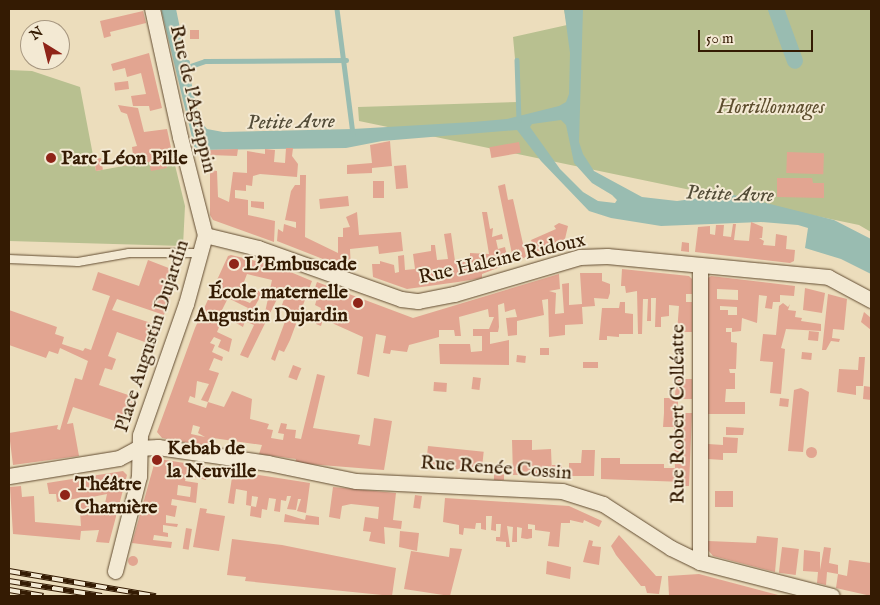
<!DOCTYPE html>
<meta charset="utf-8">
<style>
body{margin:0}
#map{position:relative;width:880px;height:605px;overflow:hidden;background:#ecddbc;font-family:"IM FELL English",serif}
div>[style]{position:absolute}
.green>*{inset:0;background:#b8c090}
.water>*{inset:0;background:#99bcb1}
.stream>*{height:4.5px;margin:-2.25px;padding:0 2.25px;transform-origin:2.25px;border-radius:2.25px;background:#99bcb1}
.canal>*{height:16px;margin:-8px;padding:0 8px;transform-origin:8px;border-radius:8px;background:#99bcb1}
.building>*{inset:0;background:#e2a591;transform-origin:0 0}
.round{border-radius:50%}
.roads{filter:drop-shadow(0 0 1px #624c31) drop-shadow(0 0 1px #624c31)}
.lane>*{height:8px;margin:-4px;padding:0 4px;transform-origin:4px;border-radius:4px;background:#f3e9d3}
.street>*{height:15px;margin:-7.5px;padding:0 7.5px;transform-origin:7.5px;border-radius:7.5px;background:#f3e9d3}
.rail>*{height:5.5px;margin-top:-2.75px;transform-origin:0;background:repeating-linear-gradient(90deg,#f3e9d3 0 11px,#341b03 0 22px);box-sizing:border-box;border-block:1px solid #341b03}
.dots>*{width:14px;height:14px;translate:-50% -50%;box-sizing:border-box;border:2px solid #f3e9d3;border-radius:50%}
span{translate:-50% -50%;white-space:nowrap;text-align:center;line-height:1.15;-webkit-text-stroke:4px #f3e9d3;paint-order:stroke}
.street-label{font-size:20px;color:#341b03}
.park-label{font-size:20px;color:#5c4d2d;font-style:italic}
.poi-label{font-size:20px;color:#341b03;font-weight:700}
.left{translate:0 -50%;text-align:left}
.right{translate:-100% -50%;text-align:right}
.water-label{font-size:21px;color:#524b37;font-style:italic}
.frame{position:absolute;inset:0;border:10px solid #341b03;pointer-events:none}
.north{position:absolute;left:20px;top:20px;width:50px;height:50px;box-sizing:border-box;background:#f3e9d3;border:1px solid #a79780;border-radius:50%;rotate:324deg;font-size:14px;font-weight:700;line-height:20px;text-align:center;color:#341b03}
.north::after{content:'';display:block;margin:auto;width:18px;height:22px;background:#8f2418;clip-path:polygon(50% 0,100% 100%,50% 72%,0 100%)}
.scale{position:absolute;left:698px;top:30px;width:115px;height:22px;box-sizing:border-box;border:2px solid #341b03;border-top:0;padding-left:6px;font-size:15px;line-height:18px;white-space:nowrap;color:#341b03;-webkit-text-stroke:4px #f3e9d3;paint-order:stroke}
</style>
<div id="map">
<div class="green">
<i style="clip-path:polygon(564px 9px,871px 9px,871px 232px,859px 225px,359px 121px,358px 107px,519px 102px,513px 37px,567px 25px)"></i>
<i style="clip-path:polygon(9px 70px,32px 71px,80px 87px,96px 171px,173px 157px,185px 206px,183px 246px,9px 241px)"></i>
</div>
<div class="water">
<i style="clip-path:polygon(evenodd,161px 9px,176px 9px,199px 119px,207px 129px,223px 132px,353px 129px,473px 122px,507px 119px,559px 106px,566px 102px,569px 94px,570px 53px,564px 9px,583px 9px,579px 142px,583px 154px,594px 171px,642px 197px,677px 201px,730px 194px,834px 220px,871px 239px,871px 274px,841px 259px,805px 248px,808px 228px,798px 225px,761px 222px,661px 226px,611px 218px,589px 211px,541px 161px,517px 130px,382px 141px,346px 148px,195px 150px,161px 9px,561px 120px,566px 125px,574px 163px,592px 183px,612px 195px,617px 200px,615px 203px,598px 201px,583px 192px,560px 169px,530px 127px,532px 124px,561px 120px)"></i>
</div>
<div class="stream">
<i style="left:337px;top:9px;width:126px;rotate:82.7deg"></i>
<i style="left:517px;top:60px;width:60px;rotate:88.1deg"></i>
<i style="left:182px;top:61px;width:5px;rotate:11deg"></i>
<i style="left:187px;top:62px;width:5px;rotate:79deg"></i>
<i style="left:188px;top:67px;width:18px;rotate:-19deg"></i>
<i style="left:205px;top:61px;width:141px;rotate:-0.4deg"></i>
</div>
<div class="canal">
<i style="left:776px;top:9px;width:55px;rotate:69.9deg"></i>
</div>
<div class="building">
<i style="clip-path:polygon(143px 11px,146px 23px,110px 32px,111px 36px,104px 38px,100px 21px)"></i>
<i style="left:190px;top:30px;width:9px;height:9px"></i>
<i style="clip-path:polygon(149px 53px,162px 108px,150px 111px,149px 106px,133px 106px,131px 96px,146px 94px,141px 73px,127px 77px,125px 68px,113px 71px,111px 64px)"></i>
<i style="left:128px;top:81px;width:8px;height:14px;rotate:83deg"></i>
<i style="clip-path:polygon(118px 105px,138px 108px,144px 132px,167px 129px,173px 157px,166px 159px,167px 168px,151px 171px,149px 162px,122px 166px,120px 158px,133px 155px,132px 147px,137px 146px,127px 114px,121px 112px)"></i>
<i style="clip-path:polygon(390px 141px,392px 166px,372px 168px,372px 173px,347px 174px,347px 165px,372px 163px,370px 145px)"></i>
<i style="left:519px;top:142px;width:11px;height:30px;rotate:80deg"></i>
<i style="clip-path:polygon(286px 148px,293px 148px,292px 156px,298px 164px,297px 177px,260px 174px,253px 176px,252px 186px,246px 185px,246px 191px,235px 190px,235px 198px,248px 200px,248px 215px,275px 221px,274px 242px,213px 220px,210px 215px,210px 170px,217px 171px,218px 197px,229px 202px,233px 172px,247px 173px,247px 151px,265px 154px,265px 149px,275px 150px,274px 162px,285px 163px)"></i>
<i style="clip-path:polygon(238px 149px,237px 156px,210px 155px,210px 150px)"></i>
<i style="left:787px;top:152px;width:37px;height:21px;rotate:2deg"></i>
<i style="left:101px;top:158px;width:12px;height:7px;rotate:81deg"></i>
<i style="left:406px;top:165px;width:23px;height:12px;rotate:85deg"></i>
<i style="clip-path:polygon(300px 175px,306px 175px,305px 237px,338px 253px,338px 237px,343px 237px,343px 228px,350px 227px,346px 217px,357px 212px,359px 235px,401px 232px,403px 251px,379px 254px,378px 246px,350px 249px,351px 270px,277px 241px,278px 229px,283px 232px,284px 224px,296px 228px,296px 222px,285px 220px,291px 191px,295px 185px,300px 185px)"></i>
<i style="clip-path:polygon(777px 178px,812px 178px,813px 183px,824px 183px,824px 198px,777px 197px)"></i>
<i style="left:373px;top:181px;width:11px;height:17px"></i>
<i style="clip-path:polygon(505px 184px,508px 200px,513px 199px,526px 257px,482px 274px,482px 278px,458px 282px,407px 289px,373px 277px,372px 264px,380px 264px,380px 261px,394px 265px,395px 273px,399px 272px,398px 256px,404px 255px,405px 270px,415px 269px,413px 254px,431px 251px,431px 245px,435px 245px,437px 260px,448px 259px,444px 234px,451px 233px,455px 261px,465px 260px,467px 269px,470px 268px,470px 253px,489px 254px,482px 212px,487px 212px,490px 229px,493px 228px,492px 237px,502px 234px,503px 239px,496px 240px,498px 249px,505px 247px,507px 256px,512px 254px,498px 186px)"></i>
<i style="left:348px;top:196px;width:10px;height:29px;rotate:84deg"></i>
<i style="clip-path:polygon(251px 201px,264px 202px,264px 209px,251px 207px)"></i>
<i style="clip-path:polygon(751px 222px,763px 227px,762px 238px,759px 238px,764px 241px,763px 245px,775px 246px,776px 234px,787px 236px,786px 249px,795px 250px,794px 261px,790px 263px,695px 252px,698px 227px,710px 226px,710px 234px,715px 235px,716px 225px,724px 225px,723px 236px,731px 237px,733px 224px,736px 224px,734px 240px,749px 241px)"></i>
<i style="clip-path:polygon(559px 223px,568px 226px,565px 239px,536px 252px,531px 240px,556px 229px,554px 226px)"></i>
<i style="clip-path:polygon(682px 242px,689px 243px,689px 252px,681px 251px)"></i>
<i style="clip-path:polygon(evenodd,231px 255px,276px 266px,312px 281px,290px 340px,284px 352px,279px 350px,275px 361px,271px 359px,289px 311px,281px 308px,284px 299px,278px 297px,248px 358px,240px 355px,254px 325px,245px 321px,243px 327px,224px 316px,217px 332px,232px 339px,229px 352px,218px 347px,221px 340px,214px 337px,210px 343px,215px 345px,212px 352px,223px 357px,222px 361px,214px 358px,209px 370px,219px 373px,208px 402px,201px 400px,209px 384px,197px 381px,195px 398px,190px 396px,188px 402px,206px 408px,208px 402px,224px 407px,232px 391px,252px 399px,250px 419px,269px 424px,267px 429px,273px 430px,271px 438px,283px 440px,284px 434px,278px 433px,281px 423px,287px 424px,286px 429px,296px 430px,295px 438px,301px 439px,317px 374px,325px 376px,313px 428px,360px 435px,358px 444px,370px 446px,374px 418px,392px 421px,384px 470px,295px 463px,296px 459px,259px 454px,262px 445px,213px 438px,210px 447px,162px 438px,157px 432px,195px 328px,228px 256px,231px 255px,247px 274px,272px 280px,264px 317px,258px 314px,260px 308px,255px 306px,263px 292px,242px 287px,247px 274px,231px 255px,233px 291px,243px 296px,254px 298px,250px 303px,231px 295px,233px 291px,231px 255px,228px 298px,248px 308px,241px 319px,222px 310px,228px 298px,231px 255px,193px 425px,200px 427px,198px 433px,205px 437px,191px 434px,193px 425px)"></i>
<i style="clip-path:polygon(148px 260px,179px 272px,164px 315px,117px 299px,112px 310px,160px 326px,153px 345px,117px 332px,108px 356px,116px 359px,112px 370px,105px 368px,99px 385px,134px 397px,124px 424px,73px 407px,67px 424px,73px 423px,79px 456px,13px 465px,9px 433px,58px 425px,57px 429px,60px 430px,75px 378px,82px 380px,88px 361px,60px 348px,58px 354px,49px 351px,46px 358px,9px 345px,9px 310px,57px 327px,55px 334px,64px 337px,62px 344px,83px 351px,85px 348px,91px 350px,110px 296px,92px 290px,98px 272px,139px 286px)"></i>
<i style="clip-path:polygon(622px 269px,689px 276px,692px 279px,692px 294px,686px 294px,686px 302px,692px 302px,692px 332px,677px 332px,679px 306px,669px 305px,669px 316px,661px 317px,661px 327px,655px 327px,656px 298px,651px 298px,651px 321px,647px 321px,648px 299px,643px 299px,642px 334px,638px 334px,637px 291px,626px 293px,625px 286px,621px 286px)"></i>
<i style="clip-path:polygon(580px 273px,602px 273px,602px 281px,610px 284px,610px 293px,608px 299px,594px 298px,595px 306px,582px 307px,583px 324px,565px 325px,565px 335px,549px 337px,548px 299px,542px 300px,544px 315px,517px 321px,517px 335px,508px 336px,506px 318px,517px 317px,515px 309px,505px 312px,504px 303px,498px 305px,499px 327px,498px 332px,490px 332px,490px 344px,509px 340px,509px 365px,440px 364px,439px 344px,470px 344px,471px 352px,482px 351px,482px 336px,473px 336px,473px 329px,489px 329px,494px 317px,489px 317px,488px 309px,459px 317px,461px 336px,455px 336px,454px 330px,439px 330px,439px 337px,409px 345px,407px 352px,391px 350px,390px 354px,383px 353px,386px 336px,376px 334px,369px 377px,357px 374px,363px 337px,323px 319px,321px 326px,316px 324px,321px 308px,315px 305px,318px 295px,313px 293px,317px 282px,413px 318px,559px 274px,560px 289px,549px 291px,556px 293px,555px 314px,564px 313px,562px 284px,569px 283px,569px 305px,582px 304px)"></i>
<i style="clip-path:polygon(evenodd,711px 276px,795px 286px,794px 296px,780px 295px,780px 302px,773px 302px,772px 309px,765px 308px,767px 296px,759px 295px,757px 323px,742px 318px,741px 331px,732px 332px,732px 328px,726px 328px,726px 332px,731px 332px,731px 342px,737px 343px,736px 369px,729px 369px,730px 373px,735px 373px,735px 389px,726px 389px,725px 402px,745px 402px,745px 414px,708px 414px,708px 278px,711px 276px,717px 289px,738px 290px,738px 300px,717px 299px,717px 289px,711px 276px,720px 306px,737px 307px,737px 315px,728px 315px,728px 310px,720px 310px,720px 306px)"></i>
<i style="clip-path:polygon(805px 288px,825px 293px,822px 313px,803px 310px)"></i>
<i style="clip-path:polygon(828px 294px,847px 299px,844px 330px,833px 329px,832px 338px,840px 339px,839px 342px,831px 341px,826px 350px,822px 350px)"></i>
<i style="clip-path:polygon(620px 302px,625px 302px,625px 313px,633px 314px,633px 334px,619px 334px,619px 337px,607px 336px,607px 340px,599px 340px,602px 308px,619px 308px)"></i>
<i style="clip-path:polygon(783px 303px,788px 307px,790px 304px,788px 310px,796px 311px,795px 317px,802px 318px,801px 321px,821px 324px,821px 331px,786px 329px,781px 348px,785px 349px,781px 394px,770px 393px,773px 362px,760px 361px,763px 334px,776px 335px,779px 306px)"></i>
<i style="clip-path:polygon(864px 312px,871px 318px,871px 330px,861px 322px)"></i>
<i style="left:809px;top:331px;width:10px;height:9px;rotate:6deg"></i>
<i style="left:540px;top:348px;width:9px;height:7px"></i>
<i style="left:802px;top:352px;width:10px;height:7px;rotate:6deg"></i>
<i style="left:517px;top:355px;width:9px;height:7px;rotate:6deg"></i>
<i style="clip-path:polygon(859px 357px,865px 357px,863px 386px,856px 386px,856px 395px,837px 392px,839px 369px,858px 370px)"></i>
<i style="left:583px;top:362px;width:15px;height:6px"></i>
<i style="left:293px;top:365px;width:9px;height:13px;rotate:21deg"></i>
<i style="left:473px;top:377px;width:8px;height:12px;rotate:7deg"></i>
<i style="clip-path:polygon(676px 379px,692px 379px,692px 399px,678px 399px,678px 413px,692px 413px,689px 486px,684px 486px,684px 482px,601px 479px,601px 458px,620px 458px,620px 464px,664px 464px,664px 468px,675px 468px,674px 427px,663px 427px,664px 413px,664px 398px,675px 398px)"></i>
<i style="left:434px;top:382px;width:13px;height:9px;rotate:4deg"></i>
<i style="clip-path:polygon(864px 386px,871px 387px,871px 400px,863px 399px)"></i>
<i style="clip-path:polygon(801px 388px,809px 392px,803px 452px,788px 451px,794px 390px)"></i>
<i style="left:780px;top:398px;width:9px;height:8px;rotate:6deg"></i>
<i style="clip-path:polygon(726px 427px,744px 428px,743px 435px,726px 435px)"></i>
<i style="clip-path:polygon(723px 437px,738px 438px,737px 453px,723px 453px,723px 460px,708px 459px,708px 444px,723px 445px)"></i>
<i style="clip-path:polygon(512px 440px,532px 440px,532px 450px,551px 449px,552px 474px,513px 475px)"></i>
<i style="left:428px;top:446px;width:56px;height:20px;rotate:6deg"></i>
<i class="round" style="left:805.5px;top:446.5px;width:11px;height:11px"></i>
<i style="clip-path:polygon(582px 450px,595px 450px,594px 476px,569px 476px,569px 463px,581px 463px)"></i>
<i style="clip-path:polygon(evenodd,159px 459px,191px 464px,185px 481px,198px 483px,196px 503px,172px 499px,171px 505px,177px 506px,175px 517px,166px 515px,166px 523px,178px 524px,177px 527px,163px 525px,163px 532px,168px 533px,168px 537px,154px 535px,153px 540px,172px 542px,171px 548px,132px 543px,155px 461px,159px 459px,178px 485px,191px 487px,190px 497px,177px 495px,178px 485px)"></i>
<i style="clip-path:polygon(196px 465px,208px 467px,206px 480px,195px 477px)"></i>
<i style="clip-path:polygon(552px 465px,562px 465px,562px 477px,553px 478px)"></i>
<i style="left:494px;top:468px;width:10px;height:12px"></i>
<i style="clip-path:polygon(evenodd,123px 471px,127px 475px,109px 543px,96px 542px,99px 530px,81px 531px,80px 540px,13px 534px,10px 487px,21px 486px,22px 497px,34px 496px,35px 522px,81px 526px,79px 498px,57px 502px,56px 494px,49px 494px,47px 483px,123px 471px,107px 494px,104px 508px,94px 511px,92px 497px,107px 494px)"></i>
<i style="clip-path:polygon(233px 471px,310px 483px,306px 513px,297px 511px,301px 499px,298px 499px,296px 510px,287px 509px,291px 496px,287px 496px,286px 501px,281px 500px,280px 512px,274px 511px,276px 499px,269px 498px,267px 510px,262px 509px,261px 518px,250px 516px,251px 506px,256px 507px,258px 497px,252px 496px,251px 506px,246px 505px,247px 491px,236px 489px,234px 504px,228px 503px)"></i>
<i style="clip-path:polygon(333px 487px,396px 493px,393px 520px,402px 521px,401px 529px,384px 527px,385px 544px,369px 541px,371px 532px,363px 531px,365px 517px,378px 519px,379px 507px,351px 504px,342px 506px,340px 519px,329px 517px)"></i>
<i style="left:715px;top:491px;width:18px;height:16px"></i>
<i style="left:415px;top:495px;width:7px;height:13px;rotate:8deg"></i>
<i style="clip-path:polygon(445px 498px,569px 506px,602px 521px,599px 527px,584px 520px,583px 523px,570px 520px,570px 523px,561px 523px,559px 547px,548px 546px,550px 532px,535px 530px,535px 525px,528px 524px,528px 529px,532px 529px,532px 538px,527px 539px,521px 538px,522px 528px,517px 527px,517px 542px,512px 542px,513px 527px,507px 526px,510px 547px,506px 547px,506px 542px,496px 541px,496px 537px,500px 537px,501px 524px,496px 524px,496px 531px,491px 530px,492px 516px,486px 516px,486px 530px,481px 529px,481px 523px,476px 523px,475px 529px,464px 528px,463px 535px,459px 534px,459px 525px,443px 522px)"></i>
<i style="clip-path:polygon(200px 508px,207px 509px,206px 513px,225px 516px,219px 551px,193px 547px)"></i>
<i style="clip-path:polygon(285px 514px,305px 520px,306px 515px,319px 517px,319px 525px,284px 522px)"></i>
<i style="left:186px;top:528px;width:6px;height:21px;rotate:9deg"></i>
<i style="clip-path:polygon(400px 531px,419px 533px,417px 551px,399px 547px)"></i>
<i style="clip-path:polygon(619px 535px,656px 576px,662px 576px,659px 594px,647px 593px,645px 586px,641px 586px,616px 555px,611px 546px)"></i>
<i style="clip-path:polygon(757px 536px,778px 538px,775px 572px,713px 556px,708px 550px,708px 541px,756px 543px)"></i>
<i style="clip-path:polygon(232px 539px,282px 545px,396px 568px,392px 596px,245px 581px,246px 577px,227px 575px)"></i>
<i style="clip-path:polygon(589px 540px,593px 541px,592px 546px,601px 547px,599px 565px,583px 562px)"></i>
<i style="left:782px;top:547px;width:17px;height:26px;rotate:7deg"></i>
<i style="clip-path:polygon(824px 547px,831px 548px,829px 563px,838px 565px,838px 574px,827px 572px,826px 585px,817px 583px,818px 572px,803px 571px,804px 550px,820px 552px,820px 570px)"></i>
<i style="clip-path:polygon(450px 548px,462px 549px,450px 596px,404px 589px,411px 551px,449px 557px)"></i>
<i class="round" style="left:128px;top:556px;width:10px;height:10px"></i>
<i style="clip-path:polygon(849px 560px,871px 563px,871px 596px,836px 588px,838px 574px,847px 576px)"></i>
<i style="clip-path:polygon(547px 561px,571px 567px,570px 579px,546px 574px)"></i>
<i style="clip-path:polygon(699px 574px,782px 596px,669px 596px,668px 576px)"></i>
</div>
<div class="roads">
<div class="lane">
<i style="left:9px;top:259px;width:69px;rotate:2.5deg"></i>
<i style="left:78px;top:262px;width:52px;rotate:-10deg"></i>
<i style="left:129px;top:253px;width:72px"></i>
</div>
<div class="street">
<i style="left:205px;top:235px;width:55px;rotate:13.8deg"></i>
<i style="left:258px;top:248px;width:152px;rotate:19.6deg"></i>
<i style="left:401px;top:299px;width:17px;rotate:7deg"></i>
<i style="left:418px;top:301px;width:37px;rotate:-11deg"></i>
<i style="left:454px;top:294px;width:131px;rotate:-16.4deg"></i>
<i style="left:580px;top:257px;width:27px;rotate:-2deg"></i>
<i style="left:607px;top:256px;width:222px;rotate:5.4deg"></i>
<i style="left:828px;top:277px;width:49px;rotate:28.1deg"></i>
<i style="left:9px;top:476px;width:111px;rotate:-9.3deg"></i>
<i style="left:119px;top:458px;width:21px;rotate:-28deg"></i>
<i style="left:138px;top:448px;width:20px;rotate:-3deg"></i>
<i style="left:158px;top:447px;width:111px;rotate:8.3deg"></i>
<i style="left:268px;top:463px;width:90px;rotate:11.6deg"></i>
<i style="left:356px;top:481px;width:206px;rotate:2.8deg"></i>
<i style="left:562px;top:491px;width:43px;rotate:17.6deg"></i>
<i style="left:603px;top:504px;width:81px;rotate:32.9deg"></i>
<i style="left:671px;top:548px;width:32px;rotate:26deg"></i>
<i style="left:700px;top:562px;width:136px;rotate:14.4deg"></i>
<i style="left:700px;top:562px;width:296px;rotate:-90deg"></i>
<i style="left:115px;top:571px;width:98px;rotate:-75.8deg"></i>
<i style="left:139px;top:476px;width:41px;rotate:-88.6deg"></i>
<i style="left:140px;top:435px;width:139px;rotate:-70.7deg"></i>
<i style="left:186px;top:304px;width:72px;rotate:-74.6deg"></i>
<i style="left:205px;top:235px;width:101px;rotate:-104.3deg"></i>
<i style="left:180px;top:137px;width:131px;rotate:-102.3deg"></i>
</div>
</div>
<div class="rail">
<i style="left:9px;top:571px;width:149px;rotate:9.7deg"></i>
<i style="left:9px;top:581px;width:94px;rotate:9.2deg"></i>
<i style="left:9px;top:590px;width:35px;rotate:10deg"></i>
</div>
<div class="dots">
<i style="left:51px;top:158px;background:#8f2418"></i>
<i style="left:234px;top:264px;background:#8f2418"></i>
<i style="left:358px;top:303px;background:#8f2418"></i>
<i style="left:157px;top:460px;background:#8f2418"></i>
<i style="left:65px;top:495px;background:#8f2418"></i>
</div>
<div class="street-label">
<span style="left:193px;top:99px;rotate:77deg">Rue de l'Agrappin</span>
<span style="left:502px;top:259px;rotate:-13deg">Rue Haleine Ridoux</span>
<span style="left:152px;top:336px;rotate:-72deg">Place Augustin Dujardin</span>
<span style="left:678px;top:414px;rotate:-90deg">Rue Robert Colléatte</span>
<span style="left:496px;top:468px;rotate:4deg">Rue Renée Cossin</span>
</div>
<div class="park-label">
<span style="left:771px;top:107px">Hortillonnages</span>
</div>
<div class="poi-label">
<span class="left" style="left:61px;top:158px">Parc Léon Pille</span>
<span class="left" style="left:244px;top:264px">L'Embuscade</span>
<span class="right" style="left:348px;top:304px">École maternelle<br>Augustin Dujardin</span>
<span class="left" style="left:167px;top:460px">Kebab de<br>la Neuville</span>
<span class="left" style="left:75px;top:496px">Théâtre<br>Charnière</span>
</div>
<div class="water-label">
<span style="left:291px;top:123px;rotate:-1deg">Petite Avre</span>
<span style="left:730px;top:195px;rotate:2deg">Petite Avre</span>
</div>
<div class="frame"></div>
<div class="north">N</div>
<div class="scale">50 m</div>
</div>
